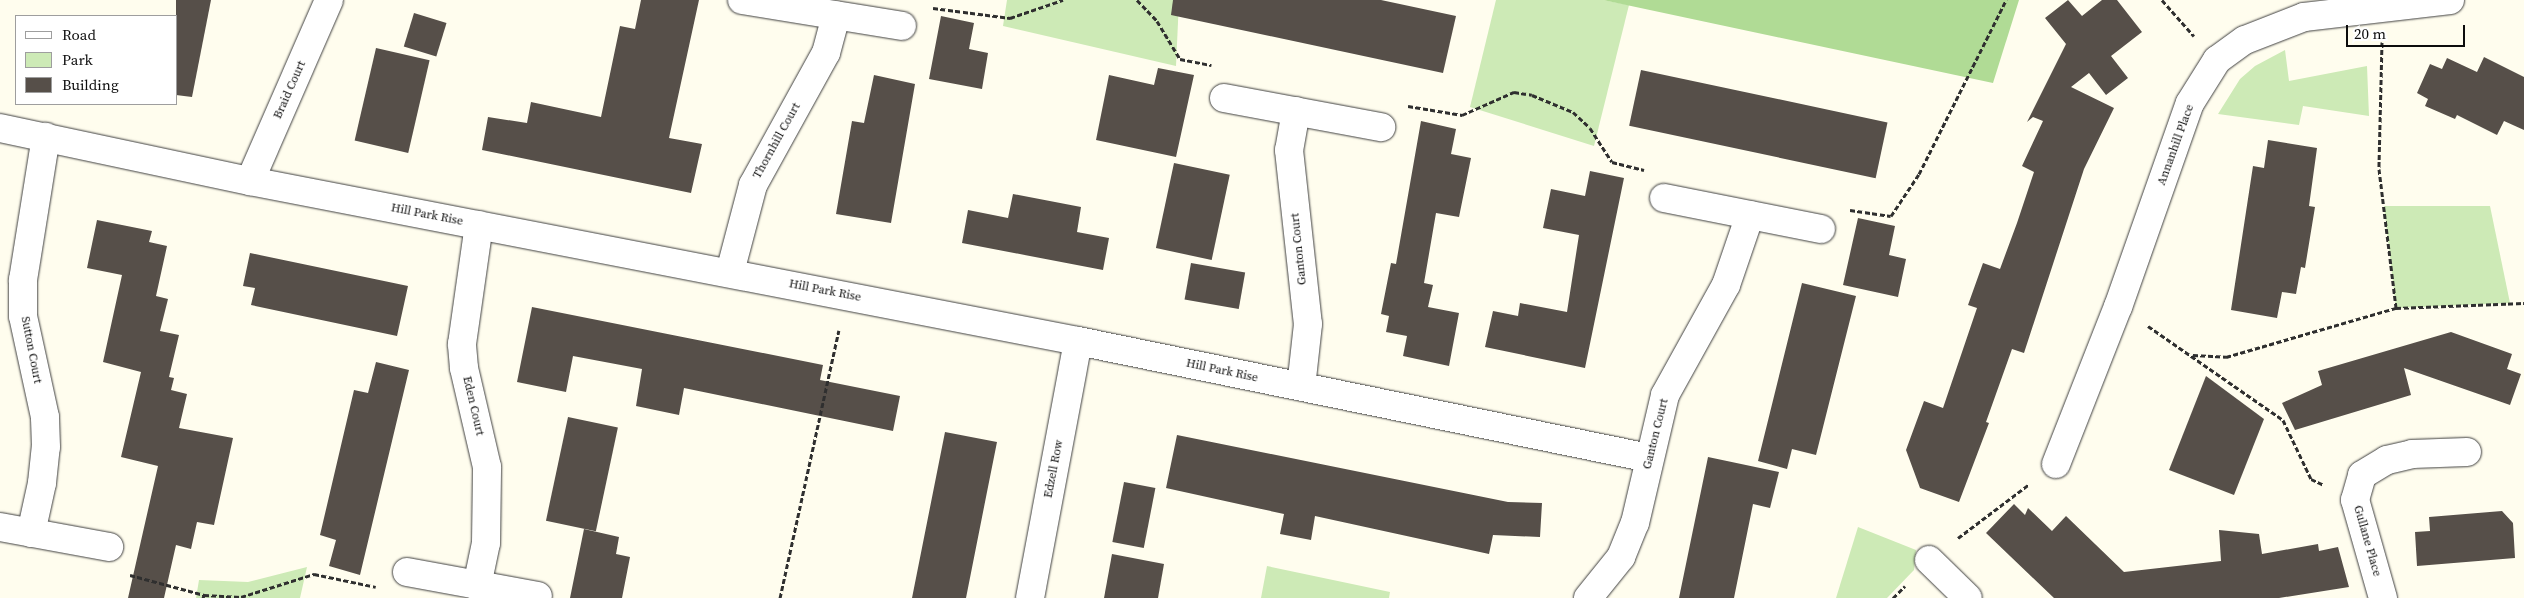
<!DOCTYPE html>
<style>
body{margin:0}
#map{position:relative;width:2524px;height:598px;overflow:hidden;background:#fffdee;font-family:"Source Serif 4",serif}
div>[style]{position:absolute}
.green>*{inset:0;background:#cdeab6}
.forest>*{inset:0;background:#b0db95}
.building>*{inset:0;background:#564f49;transform-origin:0 0}
.path>*{height:3px;margin-top:-1.5px;transform-origin:0;background:repeating-linear-gradient(90deg,#2f2f2f 0 5px,transparent 0 7.5px)}
.roads{filter:drop-shadow(0 0 1px #404040) drop-shadow(0 0 1px #404040)}
.minor>*{height:28px;margin:-14px;padding:0 14px;transform-origin:14px;border-radius:14px;background:#fff}
span{translate:-50% -50%;white-space:nowrap;text-align:center;line-height:1.15;-webkit-text-stroke:5px #fff;paint-order:stroke}
.street-label{font-size:12px;color:#0d0d0d}
.legend{position:absolute;left:15px;top:15px;width:162px;height:90px;box-sizing:border-box;background:#fff;border:1px solid #9e9e9e;margin:0;padding:6px 9px;list-style:none;font-size:15px;color:#0d0d0d}
.legend li{display:flex;align-items:center;gap:10px;height:25px}
.legend b{width:25px;border:1px solid #9e9e9e}
.scale{position:absolute;left:2346px;top:25px;width:119px;height:22px;box-sizing:border-box;border:2px solid #0d0d0d;border-top:0;padding-left:6px;font-size:15px;line-height:18px;white-space:nowrap;color:#0d0d0d;-webkit-text-stroke:4px #fff;paint-order:stroke}
</style>
<div id="map">
<div class="green">
<i style="clip-path:polygon(1007px 0,1179px 0,1176px 66px,1003px 26px)"></i>
<i style="clip-path:polygon(1496px 0,1603px 0,1629px 5px,1594px 146px,1470px 107px)"></i>
<i style="clip-path:polygon(2285px 50px,2289px 81px,2367px 66px,2369px 116px,2303px 106px,2299px 125px,2218px 114px,2240px 79px,2255px 66px)"></i>
<i style="clip-path:polygon(2384px 206px,2490px 206px,2510px 303px,2396px 308px)"></i>
<i style="clip-path:polygon(1858px 527px,1916px 550px,1914px 570px,1887px 598px,1836px 598px)"></i>
<i style="clip-path:polygon(1267px 566px,1390px 592px,1389px 598px,1261px 598px)"></i>
<i style="clip-path:polygon(307px 567px,300px 598px,196px 598px,199px 580px,248px 582px)"></i>
</div>
<div class="forest">
<i style="clip-path:polygon(1603px 0,2019px 0,1993px 83px)"></i>
</div>
<div class="building">
<i style="clip-path:polygon(176px 0,211px 0,192px 97px,176px 95px)"></i>
<i style="clip-path:polygon(641px 0,699px 0,669px 138px,702px 144px,691px 193px,482px 150px,488px 117px,527px 123px,531px 102px,601px 117px,620px 26px,635px 29px)"></i>
<i style="clip-path:polygon(1173px 0,1381px 0,1456px 16px,1443px 73px,1171px 15px)"></i>
<i style="clip-path:polygon(2068px 0,2082px 16px,2102px 0,2117px 0,2142px 32px,2111px 56px,2128px 78px,2106px 95px,2089px 73px,2071px 87px,2114px 108px,2084px 169px,2024px 353px,2012px 349px,1986px 422px,1989px 423px,1959px 502px,1920px 488px,1906px 450px,1924px 401px,1943px 408px,1977px 308px,1968px 305px,1983px 263px,2000px 269px,2017px 223px,2034px 172px,2022px 166px,2043px 121px,2033px 117px,2027px 122px,2066px 44px,2045px 18px)"></i>
<i style="left:414px;top:13px;width:34px;height:35px;rotate:17deg"></i>
<i style="clip-path:polygon(941px 16px,974px 23px,969px 49px,988px 53px,982px 89px,929px 79px)"></i>
<i style="left:376px;top:48px;width:55px;height:95px;rotate:13deg"></i>
<i style="clip-path:polygon(2484px 57px,2524px 77px,2524px 130px,2504px 121px,2497px 135px,2457px 115px,2455px 119px,2425px 106px,2428px 99px,2417px 93px,2430px 64px,2442px 69px,2447px 58px,2477px 72px)"></i>
<i style="clip-path:polygon(1158px 68px,1194px 75px,1176px 157px,1096px 140px,1109px 75px,1154px 85px)"></i>
<i style="left:1641px;top:70px;width:252px;height:57px;rotate:12deg"></i>
<i style="clip-path:polygon(874px 75px,915px 84px,891px 223px,836px 214px,852px 121px,864px 123px)"></i>
<i style="clip-path:polygon(1421px 121px,1456px 129px,1451px 154px,1471px 158px,1459px 217px,1436px 213px,1424px 283px,1433px 285px,1428px 307px,1459px 313px,1449px 366px,1403px 356px,1407px 336px,1386px 332px,1389px 316px,1381px 314px,1391px 263px,1396px 264px)"></i>
<i style="clip-path:polygon(2268px 140px,2317px 148px,2309px 206px,2315px 207px,2305px 268px,2301px 267px,2296px 294px,2282px 292px,2277px 318px,2231px 310px,2253px 166px,2264px 168px)"></i>
<i style="left:1174px;top:163px;width:57px;height:87px;rotate:12deg"></i>
<i style="clip-path:polygon(1590px 171px,1624px 178px,1585px 368px,1485px 347px,1493px 311px,1518px 316px,1520px 303px,1567px 312px,1579px 235px,1543px 228px,1551px 189px,1585px 196px)"></i>
<i style="clip-path:polygon(1013px 194px,1081px 207px,1077px 232px,1109px 238px,1103px 270px,962px 243px,968px 210px,1008px 218px)"></i>
<i style="clip-path:polygon(1858px 218px,1895px 226px,1889px 255px,1906px 259px,1898px 297px,1843px 285px)"></i>
<i style="clip-path:polygon(97px 220px,152px 231px,149px 242px,167px 246px,156px 296px,168px 299px,160px 331px,179px 335px,169px 377px,174px 378px,171px 390px,187px 394px,179px 428px,233px 438px,214px 525px,197px 522px,191px 549px,176px 545px,164px 598px,128px 598px,158px 466px,121px 457px,141px 372px,103px 362px,122px 275px,87px 268px)"></i>
<i style="clip-path:polygon(250px 253px,408px 286px,397px 336px,251px 305px,255px 288px,243px 286px)"></i>
<i style="left:1191px;top:263px;width:55px;height:37px;rotate:10deg"></i>
<i style="clip-path:polygon(1802px 283px,1856px 296px,1816px 455px,1792px 449px,1787px 469px,1758px 461px)"></i>
<i style="clip-path:polygon(532px 307px,823px 365px,820px 380px,900px 396px,893px 431px,684px 388px,679px 415px,636px 406px,642px 369px,573px 356px,566px 392px,517px 382px)"></i>
<i style="clip-path:polygon(2451px 332px,2512px 354px,2507px 369px,2521px 374px,2510px 405px,2404px 368px,2411px 395px,2295px 430px,2282px 403px,2322px 385px,2318px 371px)"></i>
<i style="clip-path:polygon(376px 362px,409px 370px,360px 575px,329px 566px,336px 540px,320px 535px,354px 390px,368px 393px)"></i>
<i style="clip-path:polygon(2206px 376px,2264px 419px,2234px 495px,2169px 470px)"></i>
<i style="left:568px;top:417px;width:51px;height:106px;rotate:12deg"></i>
<i style="clip-path:polygon(945px 432px,997px 442px,987px 492px,966px 598px,912px 598px)"></i>
<i style="clip-path:polygon(1177px 435px,1508px 502px,1542px 503px,1540px 537px,1493px 535px,1489px 554px,1315px 516px,1311px 540px,1280px 534px,1284px 514px,1166px 488px)"></i>
<i style="clip-path:polygon(1708px 457px,1779px 472px,1770px 508px,1753px 504px,1734px 598px,1679px 598px)"></i>
<i style="left:1124px;top:482px;width:32px;height:61px;rotate:11deg"></i>
<i style="clip-path:polygon(2014px 504px,2025px 515px,2028px 508px,2052px 531px,2066px 516px,2124px 572px,2221px 561px,2219px 530px,2259px 534px,2262px 554px,2318px 544px,2319px 551px,2338px 547px,2349px 587px,2279px 598px,2054px 598px,1986px 533px)"></i>
<i style="clip-path:polygon(2502px 511px,2513px 523px,2515px 558px,2417px 566px,2415px 532px,2430px 531px,2429px 517px)"></i>
<i style="clip-path:polygon(584px 529px,619px 537px,616px 554px,630px 557px,622px 598px,570px 598px)"></i>
<i style="clip-path:polygon(1112px 554px,1164px 564px,1158px 598px,1104px 598px)"></i>
</div>
<div class="path">
<i style="left:1137px;top:0;width:29px;rotate:46deg"></i>
<i style="left:1157px;top:21px;width:44px;rotate:58.8deg"></i>
<i style="left:1180px;top:59px;width:32px;rotate:11deg"></i>
<i style="left:2162px;top:0;width:48px;rotate:48.4deg"></i>
<i style="left:933px;top:8px;width:78px;rotate:7.4deg"></i>
<i style="left:1010px;top:18px;width:56px;rotate:-18.8deg"></i>
<i style="left:2382px;top:42px;width:127px;rotate:91.4deg"></i>
<i style="left:2379px;top:169px;width:140px;rotate:83deg"></i>
<i style="left:1408px;top:106px;width:55px;rotate:9.5deg"></i>
<i style="left:1462px;top:115px;width:57px;rotate:-23.9deg"></i>
<i style="left:1514px;top:92px;width:18px;rotate:9deg"></i>
<i style="left:1532px;top:95px;width:44px;rotate:22.5deg"></i>
<i style="left:1573px;top:112px;width:23px;rotate:43deg"></i>
<i style="left:1590px;top:128px;width:40px;rotate:57.1deg"></i>
<i style="left:1612px;top:162px;width:33px;rotate:14deg"></i>
<i style="left:1850px;top:210px;width:41px;rotate:8.3deg"></i>
<i style="left:1891px;top:216px;width:50px;rotate:-56.3deg"></i>
<i style="left:1919px;top:174px;width:195px;rotate:-63.4deg"></i>
<i style="left:2148px;top:326px;width:165px;rotate:34.8deg"></i>
<i style="left:2283px;top:420px;width:65px;rotate:64.6deg"></i>
<i style="left:2311px;top:479px;width:14px;rotate:25deg"></i>
<i style="left:2193px;top:355px;width:33px;rotate:3deg"></i>
<i style="left:2226px;top:357px;width:177px;rotate:-16.1deg"></i>
<i style="left:2396px;top:308px;width:128px;rotate:-2.2deg"></i>
<i style="left:1958px;top:538px;width:88px;rotate:-37.1deg"></i>
<i style="left:130px;top:575px;width:77px;rotate:15.1deg"></i>
<i style="left:204px;top:595px;width:3px;rotate:108deg"></i>
<i style="left:204px;top:595px;width:37px;rotate:3deg"></i>
<i style="left:241px;top:597px;width:77px;rotate:-17.5deg"></i>
<i style="left:314px;top:574px;width:63px;rotate:11.8deg"></i>
<i style="left:780px;top:598px;width:274px;rotate:-77.6deg"></i>
<i style="left:1893px;top:598px;width:17px;rotate:-45deg"></i>
</div>
<div class="roads">
<div class="minor">
<i style="left:742px;top:0;width:162px;rotate:9.2deg"></i>
<i style="left:1224px;top:98px;width:160px;rotate:10.5deg"></i>
<i style="left:1296px;top:111px;width:40px;rotate:100deg"></i>
<i style="left:1289px;top:150px;width:175px;rotate:83.8deg"></i>
<i style="left:1308px;top:324px;width:63px;rotate:96.3deg"></i>
<i style="left:0;top:128px;width:256px;rotate:12deg"></i>
<i style="left:250px;top:181px;width:843px;rotate:10.94deg"></i>
<i style="left:1078px;top:341px;width:583px;rotate:11.58deg"></i>
<i style="left:250px;top:181px;width:197px;rotate:-66.4deg"></i>
<i style="left:1664px;top:198px;width:160px;rotate:11.2deg"></i>
<i style="left:730px;top:272px;width:90px;rotate:-75.2deg"></i>
<i style="left:753px;top:185px;width:151px;rotate:-61.1deg"></i>
<i style="left:826px;top:53px;width:39px;rotate:-75deg"></i>
<i style="left:2056px;top:464px;width:169px;rotate:-68.5deg"></i>
<i style="left:2118px;top:307px;width:216px;rotate:-70.6deg"></i>
<i style="left:2190px;top:103px;width:51px;rotate:-57.9deg"></i>
<i style="left:2217px;top:60px;width:34px;rotate:-36deg"></i>
<i style="left:2245px;top:40px;width:63px;rotate:-21.3deg"></i>
<i style="left:2304px;top:17px;width:147px;rotate:-6.6deg"></i>
<i style="left:0;top:527px;width:111px;rotate:10.4deg"></i>
<i style="left:31px;top:533px;width:51px;rotate:-77.6deg"></i>
<i style="left:42px;top:483px;width:36px;rotate:-84deg"></i>
<i style="left:46px;top:447px;width:30px;rotate:-92deg"></i>
<i style="left:45px;top:417px;width:103px;rotate:-102.3deg"></i>
<i style="left:23px;top:316px;width:36px;rotate:-90deg"></i>
<i style="left:23px;top:280px;width:145px;rotate:-80.9deg"></i>
<i style="left:1929px;top:560px;width:54px;rotate:44.3deg"></i>
<i style="left:407px;top:572px;width:133px;rotate:10.4deg"></i>
<i style="left:477px;top:586px;width:44px;rotate:-78.2deg"></i>
<i style="left:486px;top:543px;width:76px;rotate:-89.2deg"></i>
<i style="left:487px;top:467px;width:102px;rotate:-103.1deg"></i>
<i style="left:464px;top:368px;width:24px;rotate:-95deg"></i>
<i style="left:462px;top:344px;width:120px;rotate:-81.9deg"></i>
<i style="left:1030px;top:598px;width:261px;rotate:-79.4deg"></i>
<i style="left:1588px;top:598px;width:53px;rotate:-51.2deg"></i>
<i style="left:1621px;top:557px;width:37px;rotate:-68deg"></i>
<i style="left:1635px;top:523px;width:131px;rotate:-76.8deg"></i>
<i style="left:1665px;top:395px;width:126px;rotate:-61deg"></i>
<i style="left:1726px;top:285px;width:74px;rotate:-71.1deg"></i>
<i style="left:2383px;top:598px;width:102px;rotate:-105.9deg"></i>
<i style="left:2355px;top:500px;width:26px;rotate:-74deg"></i>
<i style="left:2362px;top:475px;width:29px;rotate:-31deg"></i>
<i style="left:2387px;top:460px;width:26px;rotate:-13deg"></i>
<i style="left:2412px;top:454px;width:55px;rotate:-2.1deg"></i>
</div>
</div>
<div class="street-label">
<span style="left:290px;top:90px;rotate:-66deg">Braid Court</span>
<span style="left:777px;top:141px;rotate:-61deg">Thornhill Court</span>
<span style="left:2176px;top:145px;rotate:-70deg">Annanhill Place</span>
<span style="left:427px;top:215px;rotate:11deg">Hill Park Rise</span>
<span style="left:1299px;top:249px;rotate:-96deg">Ganton Court</span>
<span style="left:825px;top:291px;rotate:11deg">Hill Park Rise</span>
<span style="left:31px;top:350px;rotate:79deg">Sutton Court</span>
<span style="left:1222px;top:371px;rotate:12deg">Hill Park Rise</span>
<span style="left:473px;top:406px;rotate:77deg">Eden Court</span>
<span style="left:1656px;top:434px;rotate:-76deg">Ganton Court</span>
<span style="left:1054px;top:469px;rotate:-79deg">Edzell Row</span>
<span style="left:2367px;top:541px;rotate:74deg">Gullane Place</span>
</div>
<ul class="legend">
<li><b style="height:6px;background:#fff"></b>Road</li>
<li><b style="height:14px;background:#cdeab6"></b>Park</li>
<li><b style="height:14px;background:#564f49"></b>Building</li>
</ul>
<div class="scale">20 m</div>
</div>
